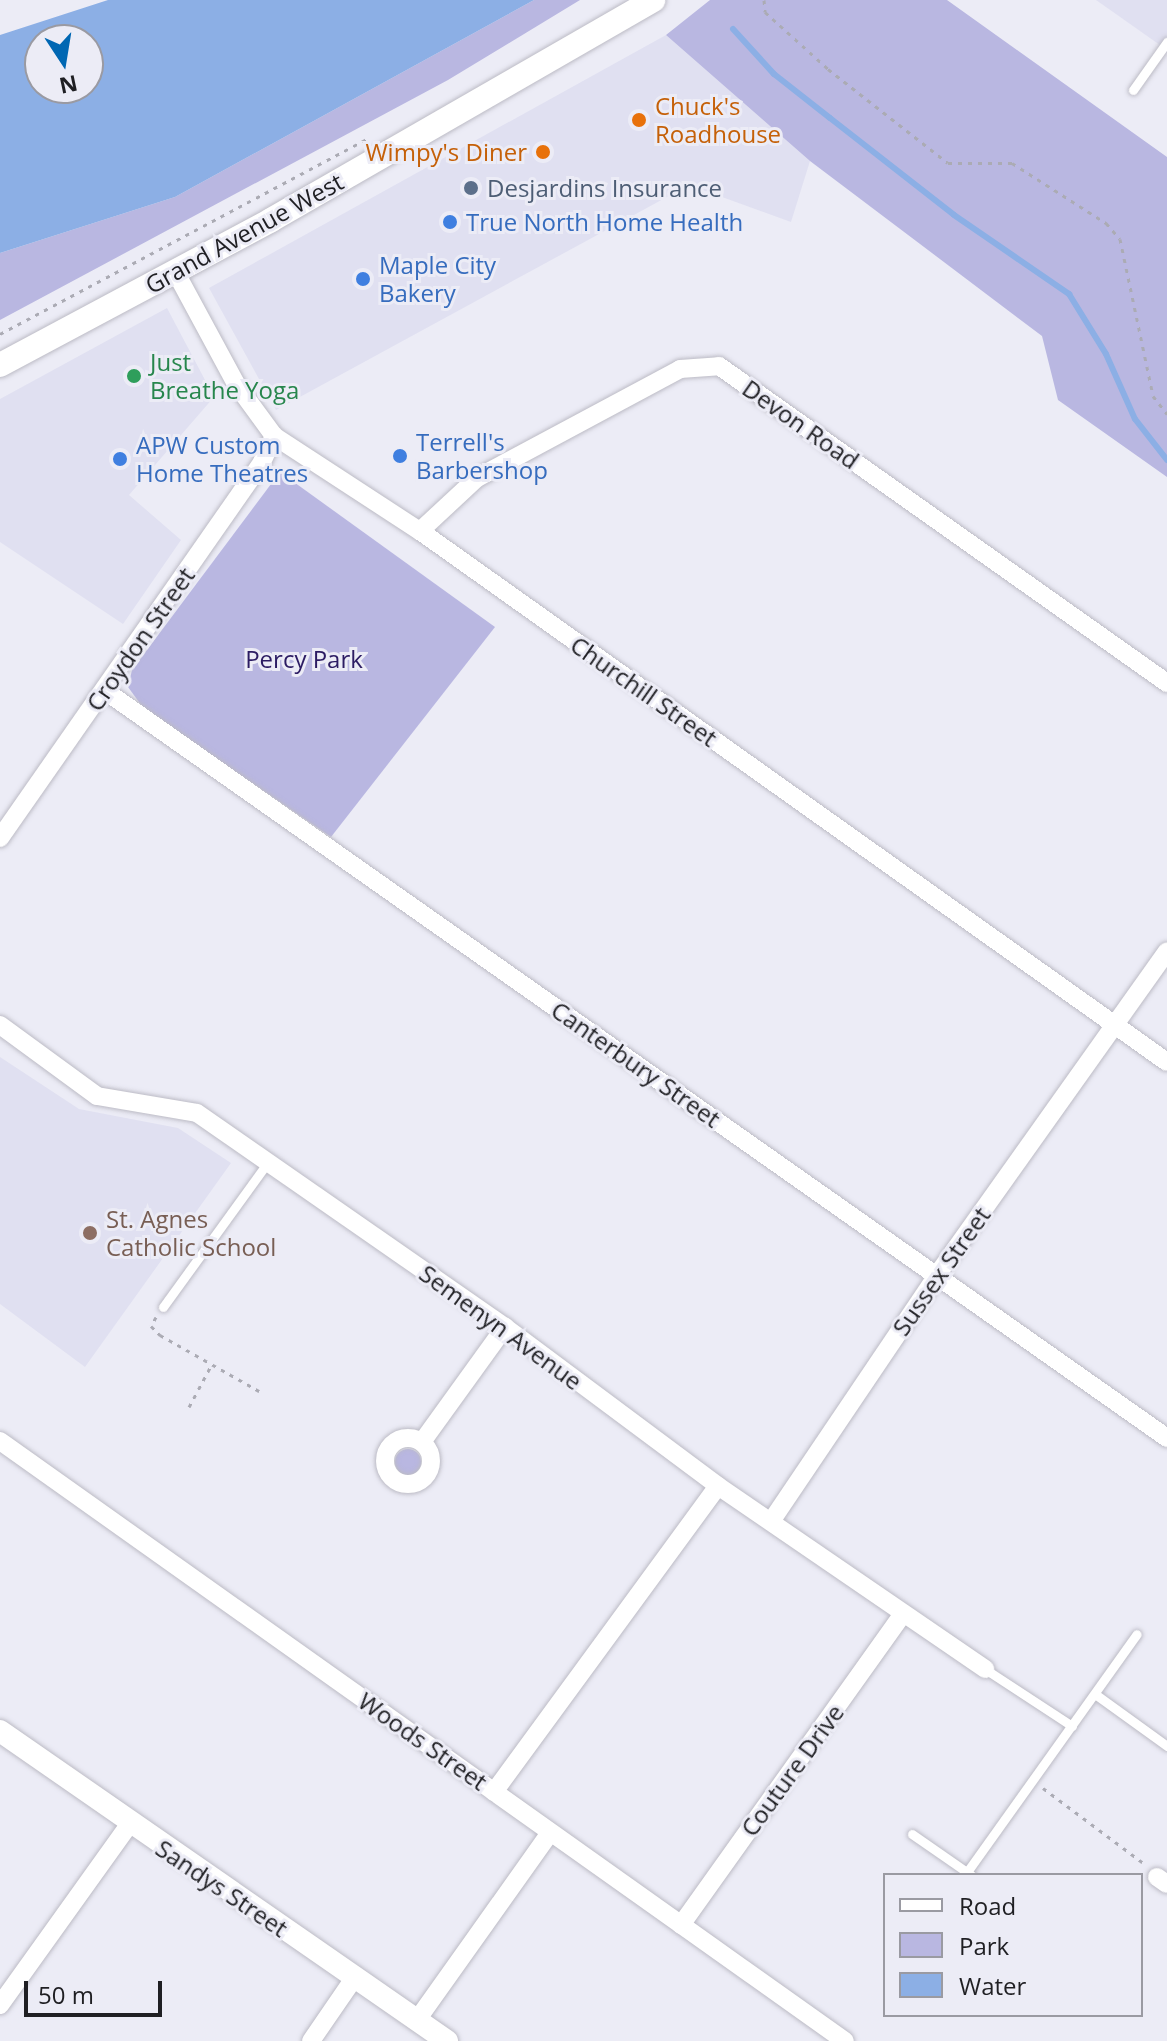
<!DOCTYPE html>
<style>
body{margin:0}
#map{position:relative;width:1167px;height:2041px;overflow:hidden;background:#ececf6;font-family:"Open Sans",sans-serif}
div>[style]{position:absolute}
.built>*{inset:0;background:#e0e0f1}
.green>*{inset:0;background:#b9b7e1}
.round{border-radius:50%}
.water>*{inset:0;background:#8cafe5}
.stream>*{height:6px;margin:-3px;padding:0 3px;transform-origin:3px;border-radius:3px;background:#8cafe5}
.path>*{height:3px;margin-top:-1.5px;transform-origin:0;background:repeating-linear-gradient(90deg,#ababb4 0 4px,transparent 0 10px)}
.roads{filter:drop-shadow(0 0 2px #bcbbc5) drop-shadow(0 0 2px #bcbbc5)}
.service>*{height:9px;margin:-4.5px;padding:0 4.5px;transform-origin:4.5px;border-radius:4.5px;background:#fff}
.minor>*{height:18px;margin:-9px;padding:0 9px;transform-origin:9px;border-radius:9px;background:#fff}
.minor>.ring{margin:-9px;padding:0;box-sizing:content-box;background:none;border:18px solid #fff;border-radius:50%}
.tertiary>*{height:22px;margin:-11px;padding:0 11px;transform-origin:11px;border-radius:11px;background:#fff}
.secondary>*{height:24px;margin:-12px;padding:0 12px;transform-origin:12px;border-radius:12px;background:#fff}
.dots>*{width:22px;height:22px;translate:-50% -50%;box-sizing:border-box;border:4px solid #ececf6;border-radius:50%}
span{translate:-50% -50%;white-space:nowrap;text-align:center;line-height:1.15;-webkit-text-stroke:6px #ececf6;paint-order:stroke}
.food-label{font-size:24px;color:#c56008}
.left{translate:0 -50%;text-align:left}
.right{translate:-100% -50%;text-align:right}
.service-label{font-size:24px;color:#4e5e75}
.shop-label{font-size:24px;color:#366cbe}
.street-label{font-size:24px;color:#1f1f23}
.leisure-label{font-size:24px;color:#27864d}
.park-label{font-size:24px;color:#2c1c63}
.education-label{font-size:24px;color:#785e54}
.legend{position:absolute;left:883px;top:1873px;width:260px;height:144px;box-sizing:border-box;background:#ececf6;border:2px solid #9a9aa2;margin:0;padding:10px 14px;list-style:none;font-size:24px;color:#1f1f23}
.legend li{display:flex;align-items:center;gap:16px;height:40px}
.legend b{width:40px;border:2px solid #9a9aa2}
.north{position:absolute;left:24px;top:24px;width:80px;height:80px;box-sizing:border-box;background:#ececf6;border:2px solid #9a9aa2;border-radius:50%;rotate:168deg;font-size:22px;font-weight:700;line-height:32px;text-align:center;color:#1f1f23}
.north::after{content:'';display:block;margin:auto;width:28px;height:36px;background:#0067b3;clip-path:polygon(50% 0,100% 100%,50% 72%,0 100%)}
.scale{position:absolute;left:24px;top:1981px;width:138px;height:36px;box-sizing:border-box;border:4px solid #1f1f23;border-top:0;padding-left:10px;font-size:24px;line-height:28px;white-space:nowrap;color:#1f1f23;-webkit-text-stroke:6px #ececf6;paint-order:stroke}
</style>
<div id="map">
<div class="built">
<i style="clip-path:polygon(1096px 0,1167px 0,1167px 50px)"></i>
<i style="clip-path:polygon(666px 35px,810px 161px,791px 222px,689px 185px,276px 410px,209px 288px)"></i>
<i style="clip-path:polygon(167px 308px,214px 397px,129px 495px,181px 540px,123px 624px,0 542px,0 399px)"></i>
<i style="clip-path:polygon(0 1057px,79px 1109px,178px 1128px,231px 1163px,85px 1367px,0 1304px)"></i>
</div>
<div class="green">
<i style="clip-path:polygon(534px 0,580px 0,448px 80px,0 320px,0 253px,175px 197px)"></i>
<i style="clip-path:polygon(710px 0,947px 0,1167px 157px,1167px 477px,1058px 400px,1042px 336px,810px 161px,666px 35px)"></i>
<i style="clip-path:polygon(280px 472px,495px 627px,331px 837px,144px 709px,128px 687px,132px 670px)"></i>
<i class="round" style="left:395px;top:1449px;width:26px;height:26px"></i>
</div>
<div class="water">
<i style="clip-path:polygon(evenodd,108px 0,534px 0,175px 197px,0 253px,0 35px,108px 0,40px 40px,88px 40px,88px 88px,40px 88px,40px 40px)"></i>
</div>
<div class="stream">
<i style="left:733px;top:29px;width:61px;rotate:47.7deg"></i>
<i style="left:774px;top:74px;width:71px;rotate:38.2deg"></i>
<i style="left:830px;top:118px;width:157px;rotate:38deg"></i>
<i style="left:954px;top:215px;width:140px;rotate:34.5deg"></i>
<i style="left:1069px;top:294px;width:70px;rotate:58.3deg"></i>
<i style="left:1106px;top:354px;width:71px;rotate:66deg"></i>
<i style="left:1135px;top:419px;width:52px;rotate:52deg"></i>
</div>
<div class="path">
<i style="left:764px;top:0;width:12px;rotate:85deg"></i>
<i style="left:765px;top:12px;width:85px;rotate:42.1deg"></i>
<i style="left:828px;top:69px;width:152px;rotate:38.1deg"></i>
<i style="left:948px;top:163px;width:64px"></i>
<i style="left:1012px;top:163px;width:112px;rotate:32.6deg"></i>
<i style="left:1106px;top:223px;width:21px;rotate:49deg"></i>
<i style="left:1120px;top:239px;width:160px;rotate:78.1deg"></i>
<i style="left:1153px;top:396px;width:23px;rotate:52deg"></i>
<i style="left:0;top:334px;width:419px;rotate:-28deg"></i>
<i style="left:156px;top:1317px;width:10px;rotate:119deg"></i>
<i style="left:151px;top:1326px;width:13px;rotate:45deg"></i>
<i style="left:160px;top:1335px;width:114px;rotate:29.5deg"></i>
<i style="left:189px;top:1407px;width:49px;rotate:-61.9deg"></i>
<i style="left:1043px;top:1788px;width:124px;rotate:36.8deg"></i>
</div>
<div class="roads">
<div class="service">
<i style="left:1133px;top:90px;width:59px;rotate:-54.7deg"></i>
<i style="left:163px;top:1307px;width:179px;rotate:-54.1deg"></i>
<i style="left:985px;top:1669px;width:104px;rotate:33.2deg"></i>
<i style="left:1095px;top:1694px;width:89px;rotate:35.8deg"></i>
<i style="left:912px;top:1834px;width:72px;rotate:34.8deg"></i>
<i style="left:967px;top:1872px;width:292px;rotate:-54.5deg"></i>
</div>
<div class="minor">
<i style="left:175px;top:271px;width:128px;rotate:61.6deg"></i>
<i style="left:236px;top:384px;width:64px;rotate:53.8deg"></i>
<i style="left:274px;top:436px;width:174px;rotate:33.1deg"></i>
<i style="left:420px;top:531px;width:916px;rotate:35.41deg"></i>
<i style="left:420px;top:531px;width:78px;rotate:-42.9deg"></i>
<i style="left:477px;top:478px;width:230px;rotate:-28.2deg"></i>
<i style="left:680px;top:369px;width:39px;rotate:-4deg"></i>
<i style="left:719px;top:366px;width:549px;rotate:35.28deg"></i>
<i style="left:104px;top:690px;width:1300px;rotate:35.13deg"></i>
<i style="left:0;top:838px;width:458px;rotate:-55.1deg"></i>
<i style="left:262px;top:462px;width:29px;rotate:-65deg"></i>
<i style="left:0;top:1025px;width:120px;rotate:36.2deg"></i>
<i style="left:97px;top:1096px;width:101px;rotate:9.6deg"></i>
<i style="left:197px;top:1113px;width:375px;rotate:34.8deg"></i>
<i style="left:505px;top:1327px;width:266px;rotate:36.7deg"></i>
<i style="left:718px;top:1486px;width:324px;rotate:34.4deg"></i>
<i class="ring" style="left:385px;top:1438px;width:28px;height:28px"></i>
<i style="left:0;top:1441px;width:1036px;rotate:35.38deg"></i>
<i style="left:422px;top:1442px;width:142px;rotate:-54.2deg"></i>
<i style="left:772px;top:1520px;width:295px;rotate:-56deg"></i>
<i style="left:937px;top:1275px;width:397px;rotate:-54.6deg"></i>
<i style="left:494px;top:1792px;width:379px;rotate:-53.8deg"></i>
<i style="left:1157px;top:1877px;width:12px;rotate:35deg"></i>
<i style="left:681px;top:1925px;width:381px;rotate:-54.5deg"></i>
<i style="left:0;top:2005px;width:221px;rotate:-54.4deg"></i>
<i style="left:417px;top:2020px;width:229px;rotate:-54.6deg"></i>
<i style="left:311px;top:2041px;width:78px;rotate:-55.5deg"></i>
</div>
<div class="tertiary">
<i style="left:0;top:1731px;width:544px;rotate:34.74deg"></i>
</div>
<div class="secondary">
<i style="left:0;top:365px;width:307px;rotate:-28.1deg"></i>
<i style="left:271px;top:220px;width:441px;rotate:-29.9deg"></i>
</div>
</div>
<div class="dots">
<i style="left:639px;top:120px;background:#e8710a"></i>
<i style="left:543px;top:152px;background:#e8710a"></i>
<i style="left:471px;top:188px;background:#5c6f8a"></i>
<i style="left:450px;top:222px;background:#3f7fe0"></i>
<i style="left:363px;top:279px;background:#3f7fe0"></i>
<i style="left:134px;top:376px;background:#2e9e5b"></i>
<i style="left:400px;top:456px;background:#3f7fe0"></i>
<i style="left:120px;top:459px;background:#3f7fe0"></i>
<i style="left:90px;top:1233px;background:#8d6e63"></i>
</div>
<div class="food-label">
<span class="left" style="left:655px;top:120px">Chuck's<br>Roadhouse</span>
<span class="right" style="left:527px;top:152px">Wimpy's Diner</span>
</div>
<div class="service-label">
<span class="left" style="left:487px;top:188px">Desjardins Insurance</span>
</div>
<div class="shop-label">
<span class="left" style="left:466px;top:222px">True North Home Health</span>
<span class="left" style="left:379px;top:279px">Maple City<br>Bakery</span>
<span class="left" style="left:416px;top:456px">Terrell's<br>Barbershop</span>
<span class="left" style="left:136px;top:459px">APW Custom<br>Home Theatres</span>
</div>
<div class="street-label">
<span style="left:244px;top:233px;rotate:-29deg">Grand Avenue West</span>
<span style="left:801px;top:424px;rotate:35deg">Devon Road</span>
<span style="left:140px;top:639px;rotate:-55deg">Croydon Street</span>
<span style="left:644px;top:691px;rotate:35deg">Churchill Street</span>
<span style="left:636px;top:1064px;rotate:35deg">Canterbury Street</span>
<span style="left:941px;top:1271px;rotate:-55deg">Sussex Street</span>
<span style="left:501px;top:1327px;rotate:36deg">Semenyn Avenue</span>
<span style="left:423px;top:1741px;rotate:35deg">Woods Street</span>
<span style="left:792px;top:1770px;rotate:-54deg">Couture Drive</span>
<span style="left:222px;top:1888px;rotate:34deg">Sandys Street</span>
</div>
<div class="leisure-label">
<span class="left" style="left:150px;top:376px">Just<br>Breathe Yoga</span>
</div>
<div class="park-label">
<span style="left:304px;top:659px">Percy Park</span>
</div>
<div class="education-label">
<span class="left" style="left:106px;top:1233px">St. Agnes<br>Catholic School</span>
</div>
<ul class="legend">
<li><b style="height:10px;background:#fff"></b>Road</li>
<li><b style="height:22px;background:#b9b7e1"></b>Park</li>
<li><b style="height:22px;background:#8cafe5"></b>Water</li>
</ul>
<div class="north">N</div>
<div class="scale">50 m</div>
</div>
